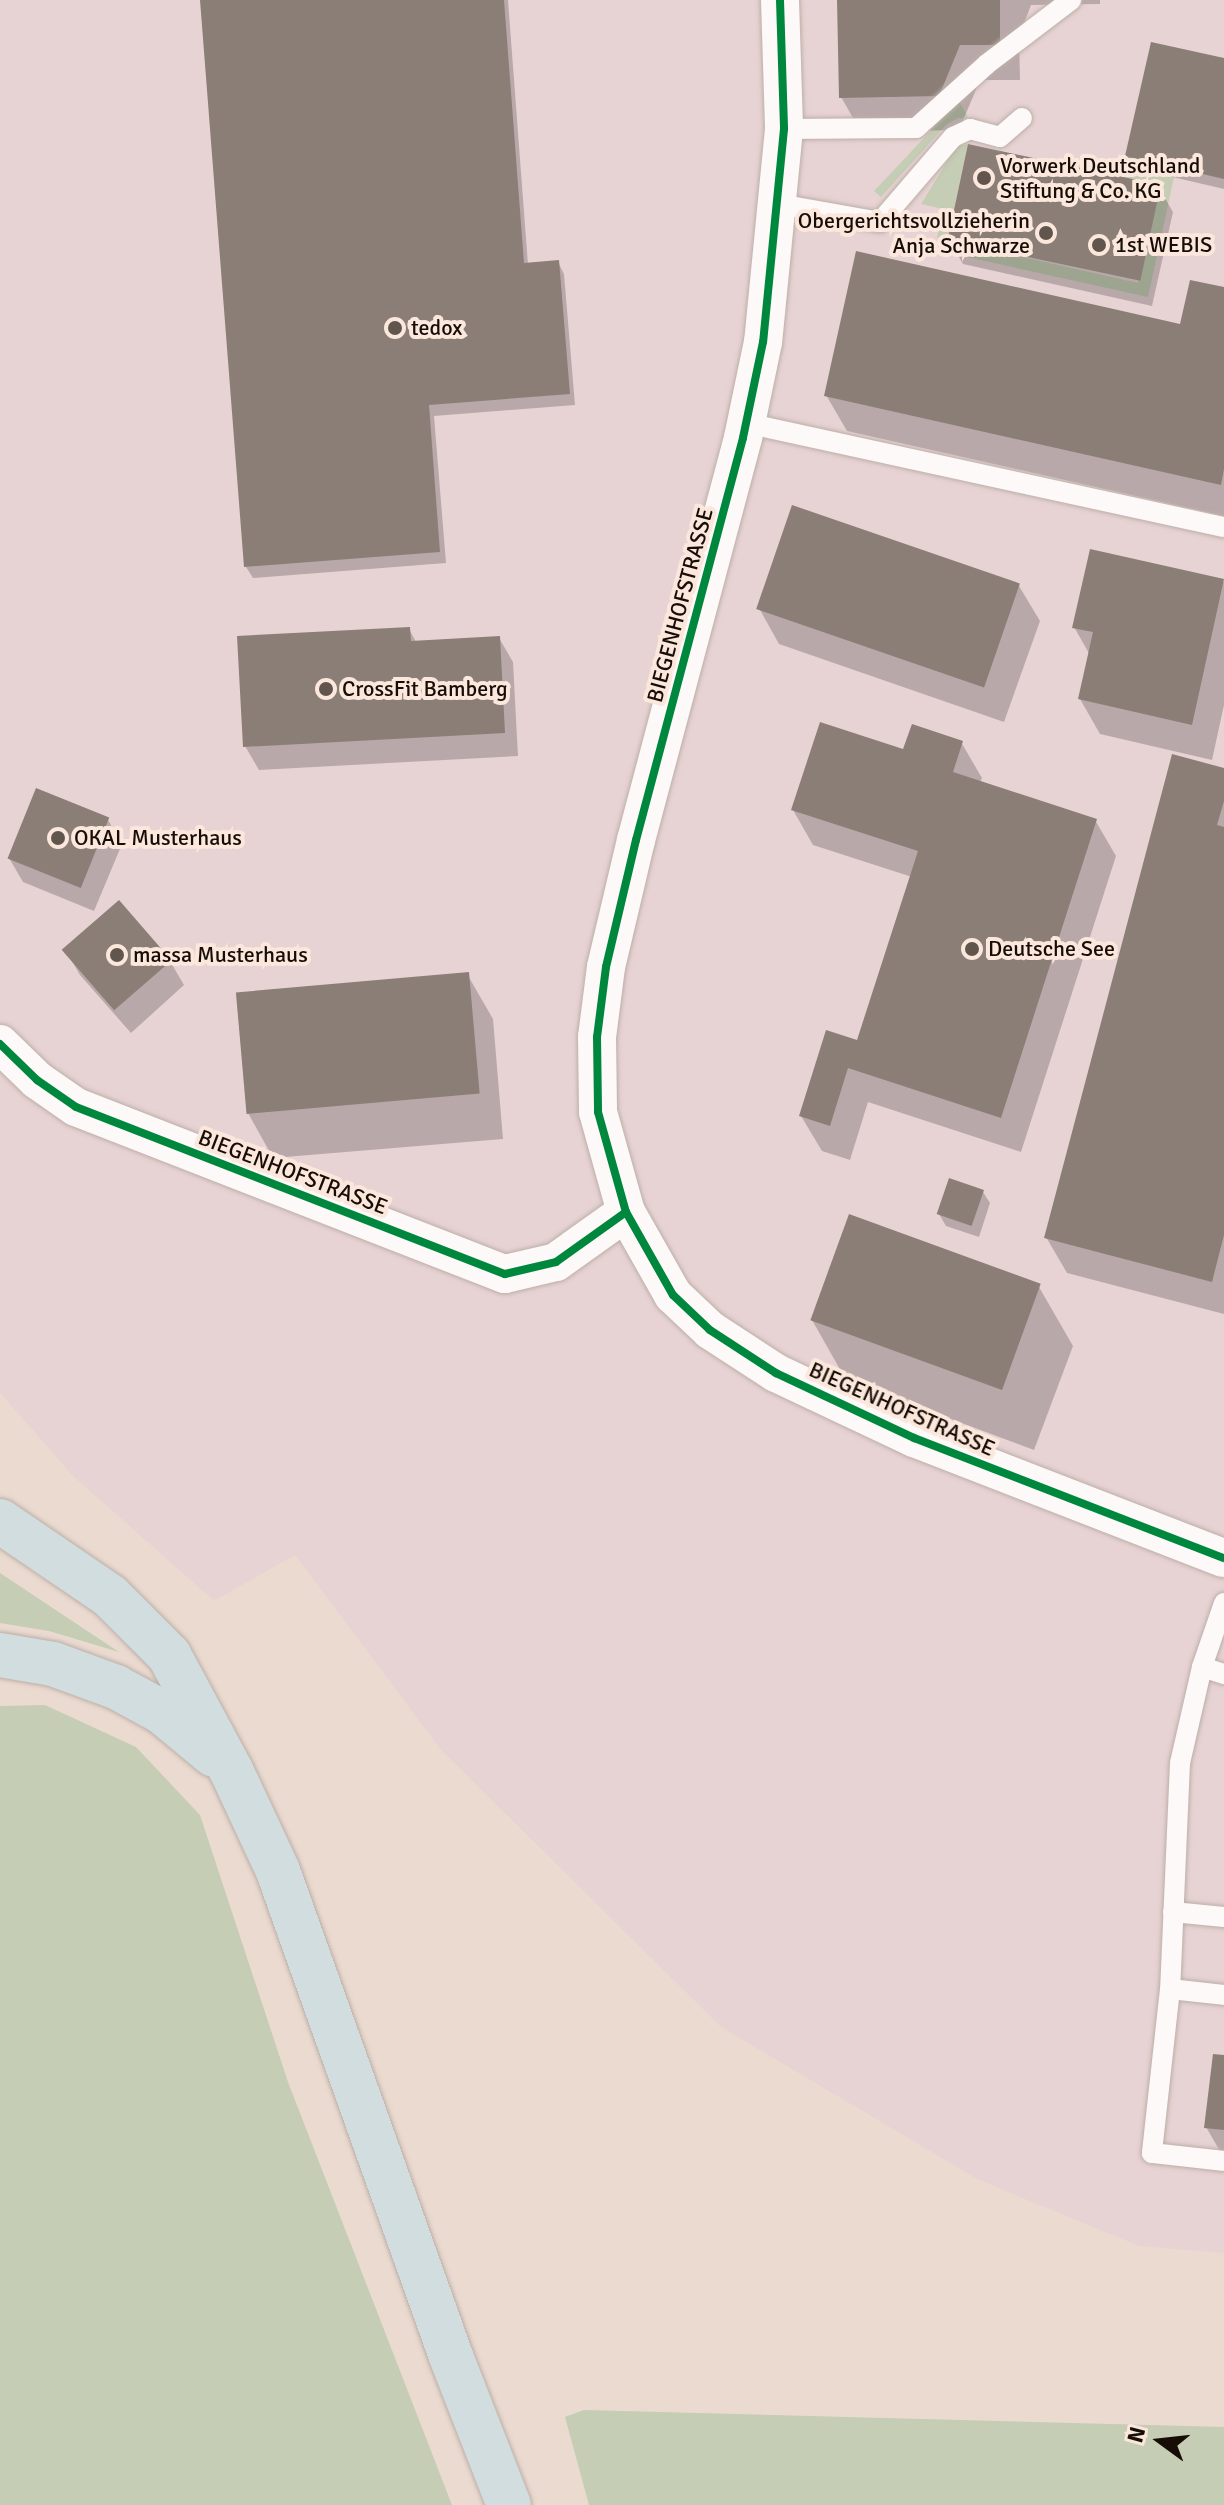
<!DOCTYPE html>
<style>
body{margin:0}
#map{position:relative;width:1224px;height:2505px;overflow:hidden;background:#ebdad0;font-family:Signika,sans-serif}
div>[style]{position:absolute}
.industrial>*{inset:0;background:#e8d3d4}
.green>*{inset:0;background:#c5cdb4}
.shadow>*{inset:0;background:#0003}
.building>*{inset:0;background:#8a7e76;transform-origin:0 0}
.roads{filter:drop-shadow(0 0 2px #bcafa7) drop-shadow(0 0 2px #bcafa7)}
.lane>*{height:20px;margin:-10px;padding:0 10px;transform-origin:10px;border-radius:10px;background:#fcf9f8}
.street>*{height:38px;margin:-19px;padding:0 19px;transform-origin:19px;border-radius:19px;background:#fcf9f8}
.highway>*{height:44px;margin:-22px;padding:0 22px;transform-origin:22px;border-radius:22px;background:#d2dddf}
.cycleway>*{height:8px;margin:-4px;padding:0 4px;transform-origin:4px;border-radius:4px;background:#00873e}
.dots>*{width:22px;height:22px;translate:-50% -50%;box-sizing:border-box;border:4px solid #fbe7db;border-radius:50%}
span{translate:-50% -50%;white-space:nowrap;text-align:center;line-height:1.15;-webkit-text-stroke:8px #fbe7db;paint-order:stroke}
.poi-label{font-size:22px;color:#170d07}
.left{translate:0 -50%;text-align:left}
.right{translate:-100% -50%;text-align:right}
.street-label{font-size:22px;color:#170d07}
.north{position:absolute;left:1120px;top:2401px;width:80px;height:80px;-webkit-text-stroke:6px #fbe7db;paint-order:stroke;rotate:285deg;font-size:22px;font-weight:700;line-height:32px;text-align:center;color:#170d07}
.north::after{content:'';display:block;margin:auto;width:28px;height:36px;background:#170d07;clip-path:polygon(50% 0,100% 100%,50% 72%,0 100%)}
</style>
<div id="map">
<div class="industrial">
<i style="clip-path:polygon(0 0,1224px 0,1224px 2253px,1139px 2246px,977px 2179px,721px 2027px,441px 1750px,295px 1555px,214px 1601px,73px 1476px,0 1393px)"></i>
</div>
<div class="green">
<i style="clip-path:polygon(959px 101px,969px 119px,958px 118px,947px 124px,881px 197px,874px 191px)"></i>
<i style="clip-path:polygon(968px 144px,947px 240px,1138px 283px,1160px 186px,1120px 177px,1125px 156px,1176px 168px,1148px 297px,944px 252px,946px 240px,937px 238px,943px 209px,921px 204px,956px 147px)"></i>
<i style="clip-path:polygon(0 1573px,119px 1652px,49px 1631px,0 1623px)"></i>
<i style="clip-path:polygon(45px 1705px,136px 1747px,200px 1815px,288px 2082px,452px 2505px,0 2505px,0 1706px)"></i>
<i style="clip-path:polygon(584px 2410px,1224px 2427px,1224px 2505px,589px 2505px,565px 2417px)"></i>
</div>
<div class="shadow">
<i style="clip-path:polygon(202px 0,508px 0,528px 265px,558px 262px,564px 274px,575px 405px,434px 416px,446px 563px,253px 578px,246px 567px)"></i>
<i style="clip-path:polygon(839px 0,1100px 0,1100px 4px,1031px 5px,1019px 37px,1020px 80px,980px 80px,959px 130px,861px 132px,841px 97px)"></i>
<i style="clip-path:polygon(1224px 61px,1224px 189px,1134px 168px,1127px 156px)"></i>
<i style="clip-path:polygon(1159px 188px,1173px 212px,1152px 306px,963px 264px,949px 240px)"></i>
<i style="clip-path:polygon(1224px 289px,1224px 516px,847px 431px,826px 395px,1181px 326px)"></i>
<i style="clip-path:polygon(1091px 551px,1224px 582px,1224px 705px,1212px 760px,1100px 734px,1080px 699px,1090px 655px,1074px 627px)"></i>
<i style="clip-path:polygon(1019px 586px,1040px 621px,1004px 722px,779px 644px,759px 608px)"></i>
<i style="clip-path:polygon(409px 629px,416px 642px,499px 638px,513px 662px,518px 756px,259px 770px,245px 746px)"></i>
<i style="clip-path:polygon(961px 742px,982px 778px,980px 783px,1095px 820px,1116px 856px,1021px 1152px,868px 1102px,850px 1160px,822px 1151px,801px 1116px,858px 1042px,912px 877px,813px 845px,793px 810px,905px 752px)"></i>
<i style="clip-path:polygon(1224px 770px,1224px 1314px,1067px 1273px,1046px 1237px)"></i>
<i style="clip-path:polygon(108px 820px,122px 844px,94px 911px,23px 882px,9px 858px)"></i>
<i style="clip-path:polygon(66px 951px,170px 961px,184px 985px,131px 1033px,80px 975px)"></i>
<i style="clip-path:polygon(467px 974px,493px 1019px,503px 1139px,273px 1158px,248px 1113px)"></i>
<i style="clip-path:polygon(983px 1192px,990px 1203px,979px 1237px,946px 1226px,939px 1214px)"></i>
<i style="clip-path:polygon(1039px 1287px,1073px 1346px,1034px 1450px,846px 1380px,812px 1320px)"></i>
<i style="clip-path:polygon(1224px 2057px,1224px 2158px,1206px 2127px)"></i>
</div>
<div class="building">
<i style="clip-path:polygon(200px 0,504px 0,524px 263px,559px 260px,570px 394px,429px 405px,440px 552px,244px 567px)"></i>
<i style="clip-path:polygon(837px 0,1000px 0,1000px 45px,960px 45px,939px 96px,839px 98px)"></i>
<i style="clip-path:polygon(1151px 42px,1224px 58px,1224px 179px,1125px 156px)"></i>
<i style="left:968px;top:144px;width:197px;height:98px;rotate:12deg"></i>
<i style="clip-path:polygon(856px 251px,1180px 324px,1190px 280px,1224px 287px,1224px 469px,1221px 485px,824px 396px)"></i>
<i style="left:792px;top:505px;width:241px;height:110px;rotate:19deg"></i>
<i style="clip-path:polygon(1090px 549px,1224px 579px,1192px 725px,1078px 699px,1093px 632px,1072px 628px)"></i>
<i style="clip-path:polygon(410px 627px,411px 641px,500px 636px,505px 733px,243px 747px,237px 636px)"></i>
<i style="clip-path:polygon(820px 722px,903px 749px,912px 724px,963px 741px,953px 772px,1097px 819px,1001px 1118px,848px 1068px,830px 1126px,799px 1116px,826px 1030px,857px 1040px,918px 851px,791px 810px)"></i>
<i style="clip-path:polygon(1172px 754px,1224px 768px,1224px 801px,1217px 825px,1224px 827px,1224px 1235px,1212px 1282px,1044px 1238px)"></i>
<i style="left:36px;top:788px;width:79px;height:76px;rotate:22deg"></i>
<i style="left:119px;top:900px;width:80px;height:76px;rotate:49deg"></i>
<i style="left:469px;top:972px;width:122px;height:234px;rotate:85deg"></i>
<i style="left:949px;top:1178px;width:37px;height:38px;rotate:19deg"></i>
<i style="left:849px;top:1214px;width:204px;height:113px;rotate:20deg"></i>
<i style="clip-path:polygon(1213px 2054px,1224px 2055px,1224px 2130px,1204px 2128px)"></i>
</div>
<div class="roads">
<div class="lane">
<i style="left:784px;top:129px;width:132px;rotate:-0.4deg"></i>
<i style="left:916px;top:128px;width:96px;rotate:-42deg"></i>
<i style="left:987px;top:64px;width:106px;rotate:-37.3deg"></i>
<i style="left:779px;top:204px;width:103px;rotate:10.1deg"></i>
<i style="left:880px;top:222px;width:112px;rotate:-49.3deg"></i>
<i style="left:953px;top:137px;width:19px;rotate:-25deg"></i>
<i style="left:970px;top:129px;width:31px;rotate:15deg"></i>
<i style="left:1000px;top:137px;width:29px;rotate:-41deg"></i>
<i style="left:746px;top:423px;width:489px;rotate:12.3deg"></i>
<i style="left:1224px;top:1603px;width:68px;rotate:109deg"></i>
<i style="left:1202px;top:1667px;width:98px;rotate:102.9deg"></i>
<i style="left:1180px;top:1763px;width:226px;rotate:92.5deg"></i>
<i style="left:1170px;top:1989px;width:165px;rotate:96.3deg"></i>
<i style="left:1152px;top:2153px;width:72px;rotate:6.3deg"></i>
<i style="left:1202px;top:1667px;width:23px;rotate:18deg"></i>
<i style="left:1173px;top:1912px;width:51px;rotate:5.6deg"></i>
<i style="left:1170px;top:1989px;width:54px;rotate:6.3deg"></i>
</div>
<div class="street">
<i style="left:780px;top:0;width:129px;rotate:88.2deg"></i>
<i style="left:784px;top:129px;width:214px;rotate:95.6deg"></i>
<i style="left:763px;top:342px;width:98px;rotate:101.8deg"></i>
<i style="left:743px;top:438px;width:416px;rotate:104.9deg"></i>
<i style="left:636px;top:840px;width:130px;rotate:103.3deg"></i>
<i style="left:606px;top:967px;width:71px;rotate:97.3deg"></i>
<i style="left:597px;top:1037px;width:75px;rotate:89.2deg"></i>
<i style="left:598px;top:1112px;width:104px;rotate:74.4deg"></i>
<i style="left:626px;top:1212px;width:95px;rotate:60.5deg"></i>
<i style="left:673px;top:1295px;width:51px;rotate:43.4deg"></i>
<i style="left:710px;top:1330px;width:79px;rotate:33.1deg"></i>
<i style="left:776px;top:1373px;width:153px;rotate:25.2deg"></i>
<i style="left:914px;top:1438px;width:332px;rotate:21.2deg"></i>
<i style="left:0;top:1044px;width:52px;rotate:44.2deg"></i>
<i style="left:37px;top:1080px;width:47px;rotate:34.7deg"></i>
<i style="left:76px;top:1107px;width:460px;rotate:21.3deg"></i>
<i style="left:505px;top:1274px;width:52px;rotate:-13.2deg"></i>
<i style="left:556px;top:1262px;width:86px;rotate:-35.5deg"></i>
</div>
<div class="highway">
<i style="left:0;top:1521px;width:133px;rotate:34.3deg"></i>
<i style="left:110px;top:1596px;width:83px;rotate:45deg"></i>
<i style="left:169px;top:1655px;width:131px;rotate:61.7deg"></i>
<i style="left:231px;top:1770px;width:111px;rotate:65deg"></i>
<i style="left:278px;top:1871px;width:518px;rotate:70.38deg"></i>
<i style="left:452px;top:2359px;width:157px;rotate:68.7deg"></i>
<i style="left:0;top:1655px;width:54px;rotate:9.6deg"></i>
<i style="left:53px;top:1664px;width:67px;rotate:20.1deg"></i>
<i style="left:116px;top:1687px;width:52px;rotate:28.5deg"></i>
<i style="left:162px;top:1712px;width:67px;rotate:39.6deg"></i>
</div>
</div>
<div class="cycleway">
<i style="left:780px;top:0;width:129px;rotate:88.2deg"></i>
<i style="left:784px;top:129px;width:214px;rotate:95.6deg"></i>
<i style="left:763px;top:342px;width:98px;rotate:101.8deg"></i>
<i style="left:743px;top:438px;width:416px;rotate:104.9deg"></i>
<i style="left:636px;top:840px;width:130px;rotate:103.3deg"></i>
<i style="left:606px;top:967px;width:71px;rotate:97.3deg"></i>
<i style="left:597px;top:1037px;width:75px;rotate:89.2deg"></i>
<i style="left:598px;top:1112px;width:104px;rotate:74.4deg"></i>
<i style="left:626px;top:1212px;width:95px;rotate:60.5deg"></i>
<i style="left:673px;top:1295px;width:51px;rotate:43.4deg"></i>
<i style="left:710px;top:1330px;width:79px;rotate:33.1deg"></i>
<i style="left:776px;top:1373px;width:153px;rotate:25.2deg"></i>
<i style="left:914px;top:1438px;width:332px;rotate:21.2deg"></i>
<i style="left:0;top:1044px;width:52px;rotate:44.2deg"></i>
<i style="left:37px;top:1080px;width:47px;rotate:34.7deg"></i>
<i style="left:76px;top:1107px;width:460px;rotate:21.3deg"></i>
<i style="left:505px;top:1274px;width:52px;rotate:-13.2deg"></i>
<i style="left:556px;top:1262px;width:86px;rotate:-35.5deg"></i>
</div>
<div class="dots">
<i style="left:984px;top:178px;background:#61554d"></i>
<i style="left:1046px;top:233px;background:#61554d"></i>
<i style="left:1099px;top:245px;background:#61554d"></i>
<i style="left:395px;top:328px;background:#61554d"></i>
<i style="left:326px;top:689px;background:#61554d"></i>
<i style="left:58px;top:838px;background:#61554d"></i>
<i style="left:972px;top:949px;background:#61554d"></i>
<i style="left:117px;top:955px;background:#61554d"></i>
</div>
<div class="poi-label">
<span class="left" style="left:1000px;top:178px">Vorwerk Deutschland<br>Stiftung &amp; Co. KG</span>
<span class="right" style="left:1030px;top:233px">Obergerichtsvollzieherin<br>Anja Schwarze</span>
<span class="left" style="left:1115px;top:245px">1st WEBIS</span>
<span class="left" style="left:411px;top:328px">tedox</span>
<span class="left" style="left:342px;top:689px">CrossFit Bamberg</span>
<span class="left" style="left:74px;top:838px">OKAL Musterhaus</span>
<span class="left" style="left:988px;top:949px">Deutsche See</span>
<span class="left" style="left:133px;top:955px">massa Musterhaus</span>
</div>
<div class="street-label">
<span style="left:680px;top:605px;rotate:-75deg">BIEGENHOFSTRASSE</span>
<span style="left:293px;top:1172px;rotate:21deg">BIEGENHOFSTRASSE</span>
<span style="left:902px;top:1409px;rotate:24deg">BIEGENHOFSTRASSE</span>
</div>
<div class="north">N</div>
</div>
